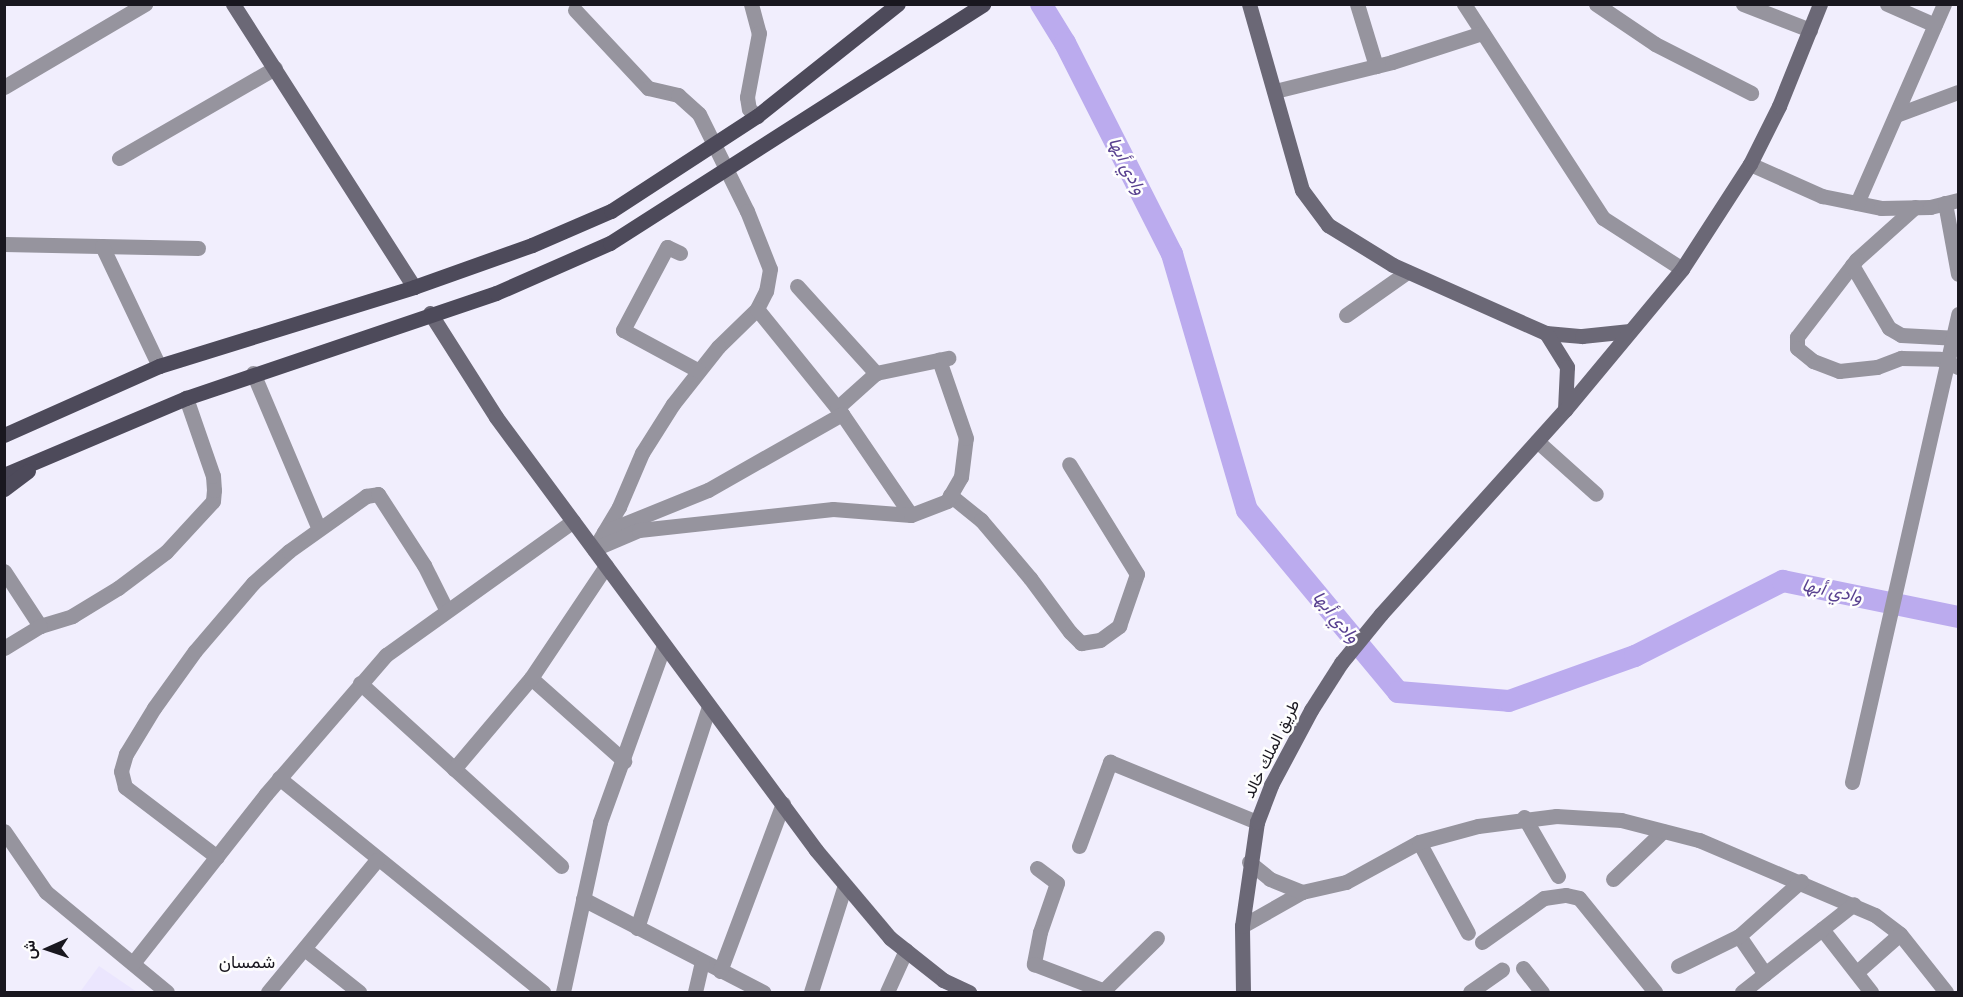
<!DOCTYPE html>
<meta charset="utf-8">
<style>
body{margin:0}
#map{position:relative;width:1963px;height:997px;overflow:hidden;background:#f1eefd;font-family:Figtree,Vazirmatn,sans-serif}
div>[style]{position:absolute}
.built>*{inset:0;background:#ebe6fe}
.river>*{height:22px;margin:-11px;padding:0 11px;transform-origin:11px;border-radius:11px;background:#bbabee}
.street>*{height:15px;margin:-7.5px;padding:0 7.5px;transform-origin:7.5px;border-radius:7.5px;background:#96949e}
.secondary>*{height:15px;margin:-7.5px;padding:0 7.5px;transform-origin:7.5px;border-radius:7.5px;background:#6b6876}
.primary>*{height:15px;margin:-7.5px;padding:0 7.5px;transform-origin:7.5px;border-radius:7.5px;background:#4d4a5a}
span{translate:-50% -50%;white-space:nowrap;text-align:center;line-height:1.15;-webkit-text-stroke:5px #fefefe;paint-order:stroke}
.street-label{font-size:16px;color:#19171f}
.water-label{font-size:18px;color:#594190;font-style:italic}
.neighbourhood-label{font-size:18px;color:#19171f}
.frame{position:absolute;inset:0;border:6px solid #19171f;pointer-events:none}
.north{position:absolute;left:18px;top:919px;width:60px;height:60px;-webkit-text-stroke:4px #fefefe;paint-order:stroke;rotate:267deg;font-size:16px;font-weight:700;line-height:24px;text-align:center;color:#19171f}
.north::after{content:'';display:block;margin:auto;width:21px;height:27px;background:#19171f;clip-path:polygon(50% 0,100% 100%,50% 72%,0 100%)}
</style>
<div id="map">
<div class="built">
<i style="clip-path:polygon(99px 966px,137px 992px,80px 992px)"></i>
</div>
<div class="river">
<i style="left:1041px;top:4px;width:46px;rotate:58.4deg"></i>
<i style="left:1065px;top:43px;width:237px;rotate:63.1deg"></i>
<i style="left:1172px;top:254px;width:267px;rotate:73.7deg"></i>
<i style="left:1247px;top:510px;width:236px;rotate:50.3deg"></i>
<i style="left:1398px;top:692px;width:111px;rotate:4.6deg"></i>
<i style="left:1509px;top:701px;width:134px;rotate:-19.7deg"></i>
<i style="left:1635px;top:656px;width:166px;rotate:-26.9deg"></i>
<i style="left:1783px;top:581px;width:179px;rotate:11.6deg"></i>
</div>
<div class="street">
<i style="left:751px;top:4px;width:30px;rotate:75deg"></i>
<i style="left:759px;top:33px;width:65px;rotate:100.6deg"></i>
<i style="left:747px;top:97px;width:12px;rotate:81deg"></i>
<i style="left:749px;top:109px;width:11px;rotate:41deg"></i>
<i style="left:1357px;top:4px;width:65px;rotate:73deg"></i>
<i style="left:1464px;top:4px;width:255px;rotate:57deg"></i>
<i style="left:1603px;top:218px;width:94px;rotate:32.8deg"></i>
<i style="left:1596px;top:4px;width:71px;rotate:34.1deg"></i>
<i style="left:1655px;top:44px;width:108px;rotate:27deg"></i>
<i style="left:1743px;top:4px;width:72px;rotate:21.2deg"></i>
<i style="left:1887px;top:4px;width:52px;rotate:23.6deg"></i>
<i style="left:575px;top:10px;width:107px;rotate:46.9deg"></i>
<i style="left:648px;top:88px;width:31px;rotate:13deg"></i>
<i style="left:678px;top:95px;width:28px;rotate:42deg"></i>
<i style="left:699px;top:114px;width:108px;rotate:63.7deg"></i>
<i style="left:747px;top:211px;width:62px;rotate:68.4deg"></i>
<i style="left:770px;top:269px;width:22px;rotate:100deg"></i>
<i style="left:766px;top:291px;width:20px;rotate:117deg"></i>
<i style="left:757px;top:309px;width:54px;rotate:135.7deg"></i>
<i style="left:718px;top:347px;width:73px;rotate:128.3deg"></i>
<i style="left:673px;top:404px;width:58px;rotate:122.3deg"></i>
<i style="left:642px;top:453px;width:59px;rotate:113.1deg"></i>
<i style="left:619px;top:507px;width:49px;rotate:120.8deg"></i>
<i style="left:4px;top:87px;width:164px;rotate:-30.5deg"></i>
<i style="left:1275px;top:91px;width:121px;rotate:-13.9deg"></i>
<i style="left:1392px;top:62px;width:95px;rotate:-17.9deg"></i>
<i style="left:1896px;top:115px;width:66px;rotate:-20.4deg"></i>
<i style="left:119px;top:158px;width:180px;rotate:-30deg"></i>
<i style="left:1750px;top:164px;width:79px;rotate:24deg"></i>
<i style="left:1822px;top:196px;width:60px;rotate:11.5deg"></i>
<i style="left:1881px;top:208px;width:49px;rotate:-1.2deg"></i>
<i style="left:1930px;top:207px;width:29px;rotate:-14deg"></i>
<i style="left:1857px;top:203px;width:217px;rotate:-66.4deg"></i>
<i style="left:1945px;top:203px;width:72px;rotate:79.6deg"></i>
<i style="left:1915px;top:207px;width:79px;rotate:138.1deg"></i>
<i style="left:1856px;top:260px;width:97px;rotate:127.5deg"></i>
<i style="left:1797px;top:337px;width:11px;rotate:90deg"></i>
<i style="left:1797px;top:348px;width:21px;rotate:39deg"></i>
<i style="left:1813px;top:361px;width:28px;rotate:21deg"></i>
<i style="left:1839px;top:371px;width:38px;rotate:-6deg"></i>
<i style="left:1877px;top:367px;width:26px;rotate:-21deg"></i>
<i style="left:1901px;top:358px;width:39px;rotate:1deg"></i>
<i style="left:1940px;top:359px;width:20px;rotate:24deg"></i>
<i style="left:4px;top:244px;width:194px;rotate:1.2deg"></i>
<i style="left:102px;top:246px;width:133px;rotate:64.6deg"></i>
<i style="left:680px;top:253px;width:14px;rotate:-155deg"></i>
<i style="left:667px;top:247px;width:94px;rotate:117.9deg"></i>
<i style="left:623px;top:330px;width:86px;rotate:28.3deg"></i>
<i style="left:1852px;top:265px;width:73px;rotate:59.6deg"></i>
<i style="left:1889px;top:328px;width:14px;rotate:30deg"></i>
<i style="left:1901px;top:335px;width:57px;rotate:3deg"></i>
<i style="left:797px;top:286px;width:118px;rotate:47.8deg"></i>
<i style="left:757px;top:309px;width:135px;rotate:51deg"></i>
<i style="left:842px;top:414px;width:122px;rotate:55.7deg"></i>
<i style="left:1346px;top:315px;width:75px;rotate:-35.2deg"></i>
<i style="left:253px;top:373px;width:169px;rotate:67.1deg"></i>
<i style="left:837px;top:408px;width:52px;rotate:-41.9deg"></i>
<i style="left:876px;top:373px;width:74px;rotate:-11.8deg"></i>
<i style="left:1537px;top:441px;width:79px;rotate:41.9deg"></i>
<i style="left:950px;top:495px;width:40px;rotate:39deg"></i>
<i style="left:981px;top:520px;width:76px;rotate:49.8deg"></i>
<i style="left:1030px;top:578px;width:67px;rotate:53.5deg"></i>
<i style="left:1070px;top:632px;width:16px;rotate:45deg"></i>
<i style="left:1081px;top:643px;width:19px;rotate:-9deg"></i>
<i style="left:1100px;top:640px;width:24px;rotate:-36deg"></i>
<i style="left:1119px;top:626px;width:55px;rotate:-70.9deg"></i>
<i style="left:1137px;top:574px;width:129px;rotate:-121.7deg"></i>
<i style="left:604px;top:532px;width:112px;rotate:-22deg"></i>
<i style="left:708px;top:490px;width:154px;rotate:-29.6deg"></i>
<i style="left:594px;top:549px;width:49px;rotate:-22.9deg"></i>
<i style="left:639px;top:530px;width:195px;rotate:-6.2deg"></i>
<i style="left:833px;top:509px;width:78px;rotate:4.4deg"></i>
<i style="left:911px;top:515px;width:39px;rotate:-21deg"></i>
<i style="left:947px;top:501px;width:28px;rotate:-60deg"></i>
<i style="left:961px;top:477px;width:39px;rotate:-83deg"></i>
<i style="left:966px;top:438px;width:83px;rotate:-109.1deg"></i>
<i style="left:4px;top:571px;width:66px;rotate:56.8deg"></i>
<i style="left:40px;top:626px;width:34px;rotate:-17deg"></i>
<i style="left:72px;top:616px;width:54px;rotate:-31.3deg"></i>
<i style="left:118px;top:588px;width:60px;rotate:-36.9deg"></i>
<i style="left:166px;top:552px;width:69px;rotate:-47.3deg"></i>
<i style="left:213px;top:501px;width:11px;rotate:-85deg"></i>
<i style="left:214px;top:490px;width:14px;rotate:-94deg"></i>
<i style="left:213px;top:476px;width:83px;rotate:-109.1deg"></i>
<i style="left:4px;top:648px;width:42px;rotate:-31.4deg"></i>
<i style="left:531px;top:678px;width:125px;rotate:41.7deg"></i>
<i style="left:360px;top:683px;width:272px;rotate:42.3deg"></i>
<i style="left:454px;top:769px;width:119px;rotate:-49.8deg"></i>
<i style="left:531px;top:678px;width:135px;rotate:-56.2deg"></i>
<i style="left:279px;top:778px;width:340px;rotate:39deg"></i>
<i style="left:1852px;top:782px;width:480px;rotate:-77.2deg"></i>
<i style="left:1524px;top:817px;width:68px;rotate:60deg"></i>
<i style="left:4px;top:831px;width:74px;rotate:55.5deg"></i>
<i style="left:46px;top:892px;width:157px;rotate:39.6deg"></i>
<i style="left:1419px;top:842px;width:103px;rotate:61.7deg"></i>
<i style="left:1079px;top:846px;width:90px;rotate:-69.7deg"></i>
<i style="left:1110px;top:762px;width:159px;rotate:22.2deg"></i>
<i style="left:217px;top:857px;width:116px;rotate:-142.7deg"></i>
<i style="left:125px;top:787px;width:16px;rotate:-104deg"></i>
<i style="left:121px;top:771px;width:18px;rotate:-74deg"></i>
<i style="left:126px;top:754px;width:54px;rotate:-58.7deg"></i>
<i style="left:154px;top:708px;width:70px;rotate:-54.3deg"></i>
<i style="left:195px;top:651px;width:89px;rotate:-49.5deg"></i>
<i style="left:253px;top:583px;width:48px;rotate:-41.6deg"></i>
<i style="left:289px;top:551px;width:95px;rotate:-35.5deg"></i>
<i style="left:366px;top:496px;width:12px;rotate:-9deg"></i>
<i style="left:378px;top:494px;width:85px;rotate:57.1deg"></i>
<i style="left:424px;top:565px;width:51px;rotate:63.4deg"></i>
<i style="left:1037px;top:868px;width:25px;rotate:37deg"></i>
<i style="left:1057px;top:883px;width:52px;rotate:109.1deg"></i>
<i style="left:1040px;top:932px;width:33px;rotate:101deg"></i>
<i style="left:1034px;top:964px;width:73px;rotate:20.9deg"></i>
<i style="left:1613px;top:879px;width:69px;rotate:-43.8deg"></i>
<i style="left:1302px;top:892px;width:45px;rotate:-12.8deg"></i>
<i style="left:1346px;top:882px;width:83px;rotate:-28.7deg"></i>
<i style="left:1419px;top:842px;width:61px;rotate:-15.2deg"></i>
<i style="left:1478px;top:826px;width:79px;rotate:-7.3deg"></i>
<i style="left:1556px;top:816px;width:65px;rotate:3.5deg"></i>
<i style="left:1621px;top:820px;width:81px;rotate:14.4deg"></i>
<i style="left:1699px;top:840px;width:191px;rotate:23.1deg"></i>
<i style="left:1875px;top:915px;width:31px;rotate:37deg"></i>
<i style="left:1900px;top:934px;width:74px;rotate:51.6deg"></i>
<i style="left:583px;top:899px;width:203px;rotate:27.3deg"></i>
<i style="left:1242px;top:926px;width:69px;rotate:-29.5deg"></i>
<i style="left:1302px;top:892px;width:35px;rotate:-158deg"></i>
<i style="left:1270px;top:879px;width:27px;rotate:-141deg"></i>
<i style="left:637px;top:928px;width:233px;rotate:-72deg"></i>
<i style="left:1822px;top:929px;width:80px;rotate:52.1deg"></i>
<i style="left:1739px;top:936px;width:46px;rotate:55.6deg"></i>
<i style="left:1482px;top:942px;width:76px;rotate:-35.4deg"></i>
<i style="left:1544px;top:898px;width:22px;rotate:-8deg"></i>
<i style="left:1566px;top:895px;width:13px;rotate:13deg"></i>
<i style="left:1579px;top:898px;width:121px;rotate:51deg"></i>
<i style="left:306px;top:950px;width:68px;rotate:38.4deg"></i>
<i style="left:133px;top:963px;width:215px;rotate:-51.8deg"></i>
<i style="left:266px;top:794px;width:184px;rotate:-49.2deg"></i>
<i style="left:386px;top:655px;width:230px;rotate:-35.6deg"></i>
<i style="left:1678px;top:966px;width:68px;rotate:-26.2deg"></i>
<i style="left:1739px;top:936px;width:83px;rotate:-41.6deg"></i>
<i style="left:1523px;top:968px;width:31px;rotate:52deg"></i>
<i style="left:720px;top:971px;width:179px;rotate:-69.4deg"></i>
<i style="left:1857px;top:972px;width:57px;rotate:-41.5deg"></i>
<i style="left:268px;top:992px;width:171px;rotate:-50.5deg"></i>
<i style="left:563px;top:992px;width:174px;rotate:-77.7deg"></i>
<i style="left:600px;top:822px;width:188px;rotate:-70.1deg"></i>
<i style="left:695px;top:992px;width:31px;rotate:-77deg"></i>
<i style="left:811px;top:992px;width:112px;rotate:-72.4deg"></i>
<i style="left:887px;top:992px;width:46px;rotate:-65.7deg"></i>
<i style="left:1102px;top:992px;width:77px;rotate:-44.5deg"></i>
<i style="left:1470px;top:992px;width:39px;rotate:-35deg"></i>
<i style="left:1742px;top:992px;width:142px;rotate:-38.2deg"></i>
</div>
<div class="secondary">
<i style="left:233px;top:4px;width:336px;rotate:57.4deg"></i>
<i style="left:1249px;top:4px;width:193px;rotate:74.1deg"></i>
<i style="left:1302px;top:190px;width:44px;rotate:53.4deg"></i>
<i style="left:1328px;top:225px;width:76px;rotate:31.6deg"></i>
<i style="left:1393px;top:265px;width:167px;rotate:24deg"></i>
<i style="left:1546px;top:333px;width:36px;rotate:5deg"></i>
<i style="left:1582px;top:336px;width:48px;rotate:-5.9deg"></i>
<i style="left:430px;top:313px;width:123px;rotate:57.6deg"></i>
<i style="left:496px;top:417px;width:538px;rotate:53.53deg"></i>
<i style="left:816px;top:850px;width:115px;rotate:49.9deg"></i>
<i style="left:890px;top:938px;width:68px;rotate:38.4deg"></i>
<i style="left:943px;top:980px;width:29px;rotate:25deg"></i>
<i style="left:1546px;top:333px;width:40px;rotate:58deg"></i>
<i style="left:1567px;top:367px;width:43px;rotate:92.7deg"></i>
<i style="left:1243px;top:992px;width:66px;rotate:-90.9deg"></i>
<i style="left:1242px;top:926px;width:105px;rotate:-81.8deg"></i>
<i style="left:1257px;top:822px;width:40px;rotate:-69deg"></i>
<i style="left:1271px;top:785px;width:85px;rotate:-61.9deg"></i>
<i style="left:1311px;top:710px;width:56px;rotate:-57.4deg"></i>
<i style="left:1341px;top:663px;width:63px;rotate:-50.8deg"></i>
<i style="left:1381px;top:614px;width:275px;rotate:-48deg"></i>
<i style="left:1565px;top:410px;width:183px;rotate:-50.3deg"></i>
<i style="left:1682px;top:269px;width:125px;rotate:-57.1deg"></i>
<i style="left:1750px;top:164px;width:65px;rotate:-63.4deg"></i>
<i style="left:1779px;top:106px;width:110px;rotate:-68.1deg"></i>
</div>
<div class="primary">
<i style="left:4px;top:435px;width:170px;rotate:-24deg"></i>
<i style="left:159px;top:366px;width:267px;rotate:-17.2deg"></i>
<i style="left:414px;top:287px;width:125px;rotate:-19.6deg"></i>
<i style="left:532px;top:245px;width:86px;rotate:-23.3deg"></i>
<i style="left:611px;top:211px;width:174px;rotate:-33.1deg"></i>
<i style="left:757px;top:116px;width:180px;rotate:-38.5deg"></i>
<i style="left:4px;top:475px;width:198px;rotate:-22.9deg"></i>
<i style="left:186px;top:398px;width:327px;rotate:-18.7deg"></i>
<i style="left:496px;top:293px;width:124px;rotate:-23.7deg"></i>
<i style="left:610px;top:243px;width:443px;rotate:-32.6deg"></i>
<i style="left:4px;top:489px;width:30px;rotate:-37deg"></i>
</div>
<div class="street-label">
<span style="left:1272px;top:749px;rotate:-64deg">طريق الملك خالد</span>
</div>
<div class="water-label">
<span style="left:1127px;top:166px;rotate:63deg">وادي أبها</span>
<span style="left:1832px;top:591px;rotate:12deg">وادي أبها</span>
<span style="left:1336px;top:617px;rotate:50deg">وادي أبها</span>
</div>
<div class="neighbourhood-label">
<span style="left:247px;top:962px">شمسان</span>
</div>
<div class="frame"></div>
<div class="north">ش</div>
</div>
